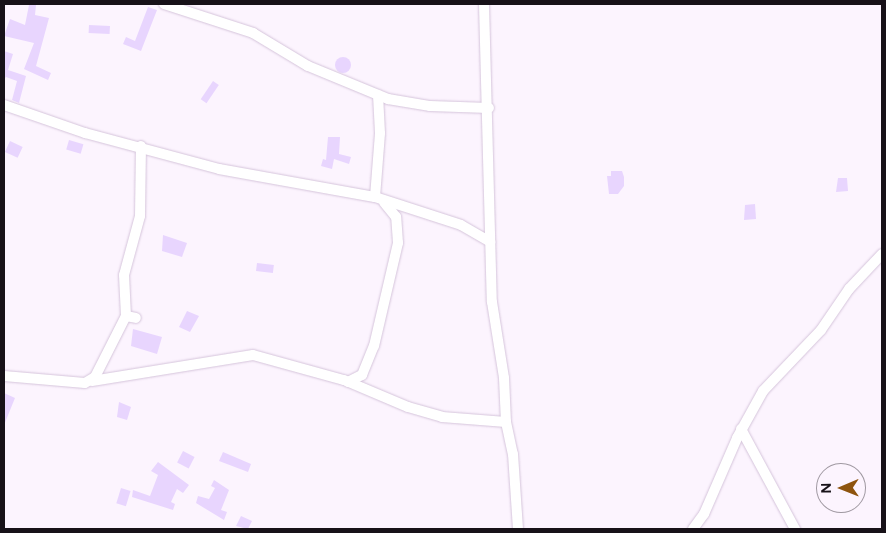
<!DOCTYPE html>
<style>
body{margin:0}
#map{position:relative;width:886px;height:533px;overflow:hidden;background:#fcf4fe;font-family:Figtree,sans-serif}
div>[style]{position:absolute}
.building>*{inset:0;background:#e8d5fe;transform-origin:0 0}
.round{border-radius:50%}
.roads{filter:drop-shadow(0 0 1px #d5c4db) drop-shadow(0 0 1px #d5c4db)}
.minor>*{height:10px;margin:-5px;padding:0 5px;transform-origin:5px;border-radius:5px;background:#fff}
span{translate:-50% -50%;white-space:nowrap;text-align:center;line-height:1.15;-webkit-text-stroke:4px #fcf4fe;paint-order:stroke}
.frame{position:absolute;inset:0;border:5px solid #171118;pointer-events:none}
.north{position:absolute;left:816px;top:463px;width:50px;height:50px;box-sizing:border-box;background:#fcf4fe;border:1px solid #a099a2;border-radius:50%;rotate:269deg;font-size:14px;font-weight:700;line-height:20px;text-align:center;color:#171118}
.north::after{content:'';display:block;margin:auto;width:18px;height:22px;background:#8e540e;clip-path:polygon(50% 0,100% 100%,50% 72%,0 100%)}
</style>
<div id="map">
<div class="building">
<i style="clip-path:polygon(29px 5px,36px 5px,35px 15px,49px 18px,36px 66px,51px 73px,48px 80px,24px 69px,34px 43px,4px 36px,10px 19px,25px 25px)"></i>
<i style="clip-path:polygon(148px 7px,157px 10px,141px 51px,123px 44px,126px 37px,135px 41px)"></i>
<i style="left:89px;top:25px;width:21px;height:8px;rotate:3deg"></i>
<i style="clip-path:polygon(4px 51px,13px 54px,8px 70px,26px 76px,19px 103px,12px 100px,17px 81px,6px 77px,4px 79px)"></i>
<i class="round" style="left:335px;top:57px;width:16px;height:16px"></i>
<i style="left:213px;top:81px;width:7px;height:22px;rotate:34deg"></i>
<i style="clip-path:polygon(328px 137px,340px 137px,339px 154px,351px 157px,349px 164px,334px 159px,332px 169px,321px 166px,323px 159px,326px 160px)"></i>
<i style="left:69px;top:140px;width:15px;height:10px;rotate:16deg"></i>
<i style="left:10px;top:141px;width:14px;height:12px;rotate:25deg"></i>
<i style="clip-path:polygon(611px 171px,622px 171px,624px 177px,624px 186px,618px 194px,609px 194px,607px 176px,611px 176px)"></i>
<i style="clip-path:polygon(838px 178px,847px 178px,848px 191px,836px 192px)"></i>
<i style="clip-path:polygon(755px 204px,756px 219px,744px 220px,745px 205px)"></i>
<i style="clip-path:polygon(163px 235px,187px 243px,182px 257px,162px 251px)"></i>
<i style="left:257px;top:263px;width:17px;height:8px;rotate:7deg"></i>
<i style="clip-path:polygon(187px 311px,199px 316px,190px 332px,179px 327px)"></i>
<i style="clip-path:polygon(133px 329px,162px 337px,157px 354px,131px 346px)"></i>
<i style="clip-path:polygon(4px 393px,15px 398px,4px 425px)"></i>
<i style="clip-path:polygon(119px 402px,131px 407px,127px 420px,117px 417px)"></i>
<i style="left:183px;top:451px;width:13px;height:13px;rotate:27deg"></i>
<i style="clip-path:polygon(223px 452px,251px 464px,248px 472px,219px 461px)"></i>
<i style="clip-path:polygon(158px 462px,189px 485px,183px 493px,177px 489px,171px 502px,175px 504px,173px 510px,132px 497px,133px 490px,150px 496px,158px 475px,151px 471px)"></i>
<i style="clip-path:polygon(214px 480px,229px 490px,221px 510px,227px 512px,224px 520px,196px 503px,198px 496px,209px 499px,215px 488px,211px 486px)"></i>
<i style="left:121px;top:488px;width:10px;height:16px;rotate:17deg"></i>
<i style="clip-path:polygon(241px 516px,252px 521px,248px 529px,236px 526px)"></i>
</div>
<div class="roads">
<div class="minor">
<i style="left:164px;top:4px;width:94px;rotate:18deg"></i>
<i style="left:253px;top:33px;width:64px;rotate:31deg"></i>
<i style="left:308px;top:66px;width:87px;rotate:22.4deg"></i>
<i style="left:388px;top:99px;width:43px;rotate:9.5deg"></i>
<i style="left:430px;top:106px;width:59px;rotate:1.9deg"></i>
<i style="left:484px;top:4px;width:298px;rotate:88.5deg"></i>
<i style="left:492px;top:302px;width:77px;rotate:81deg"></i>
<i style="left:504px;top:378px;width:44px;rotate:87.4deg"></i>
<i style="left:506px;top:422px;width:33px;rotate:78deg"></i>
<i style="left:513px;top:454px;width:75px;rotate:86.2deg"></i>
<i style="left:4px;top:105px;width:86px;rotate:19.1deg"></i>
<i style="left:85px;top:133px;width:139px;rotate:15deg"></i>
<i style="left:219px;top:169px;width:158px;rotate:10.2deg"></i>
<i style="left:375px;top:197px;width:90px;rotate:18deg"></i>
<i style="left:461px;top:225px;width:34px;rotate:30deg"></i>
<i style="left:375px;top:197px;width:64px;rotate:-85.5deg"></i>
<i style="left:380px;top:133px;width:38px;rotate:-93deg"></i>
<i style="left:126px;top:316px;width:10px;rotate:11deg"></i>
<i style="left:4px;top:376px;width:81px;rotate:4.9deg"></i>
<i style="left:85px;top:383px;width:12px;rotate:-31deg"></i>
<i style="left:95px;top:377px;width:68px;rotate:-63.1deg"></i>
<i style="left:126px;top:316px;width:41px;rotate:-92.8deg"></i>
<i style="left:124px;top:275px;width:61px;rotate:-74.8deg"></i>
<i style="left:140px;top:216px;width:70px;rotate:-89.2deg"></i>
<i style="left:92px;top:381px;width:163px;rotate:-9.2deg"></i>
<i style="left:253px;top:355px;width:94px;rotate:15.4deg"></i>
<i style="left:344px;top:380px;width:69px;rotate:22.9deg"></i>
<i style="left:408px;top:407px;width:35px;rotate:16deg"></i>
<i style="left:442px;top:417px;width:64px;rotate:4.5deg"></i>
<i style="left:348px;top:382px;width:16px;rotate:-27deg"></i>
<i style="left:362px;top:375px;width:31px;rotate:-68deg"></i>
<i style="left:374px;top:346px;width:106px;rotate:-76.9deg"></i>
<i style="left:398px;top:243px;width:26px;rotate:-94deg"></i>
<i style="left:396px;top:217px;width:19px;rotate:-129deg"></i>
<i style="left:741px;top:429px;width:114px;rotate:61.6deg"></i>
<i style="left:693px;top:529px;width:19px;rotate:-54deg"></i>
<i style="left:704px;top:514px;width:83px;rotate:-66.5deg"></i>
<i style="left:737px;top:438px;width:54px;rotate:-61deg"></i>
<i style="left:763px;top:391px;width:84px;rotate:-46.4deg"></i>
<i style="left:821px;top:330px;width:50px;rotate:-55.7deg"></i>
<i style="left:849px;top:289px;width:48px;rotate:-46.7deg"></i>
</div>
</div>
<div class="frame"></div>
<div class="north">N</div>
</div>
